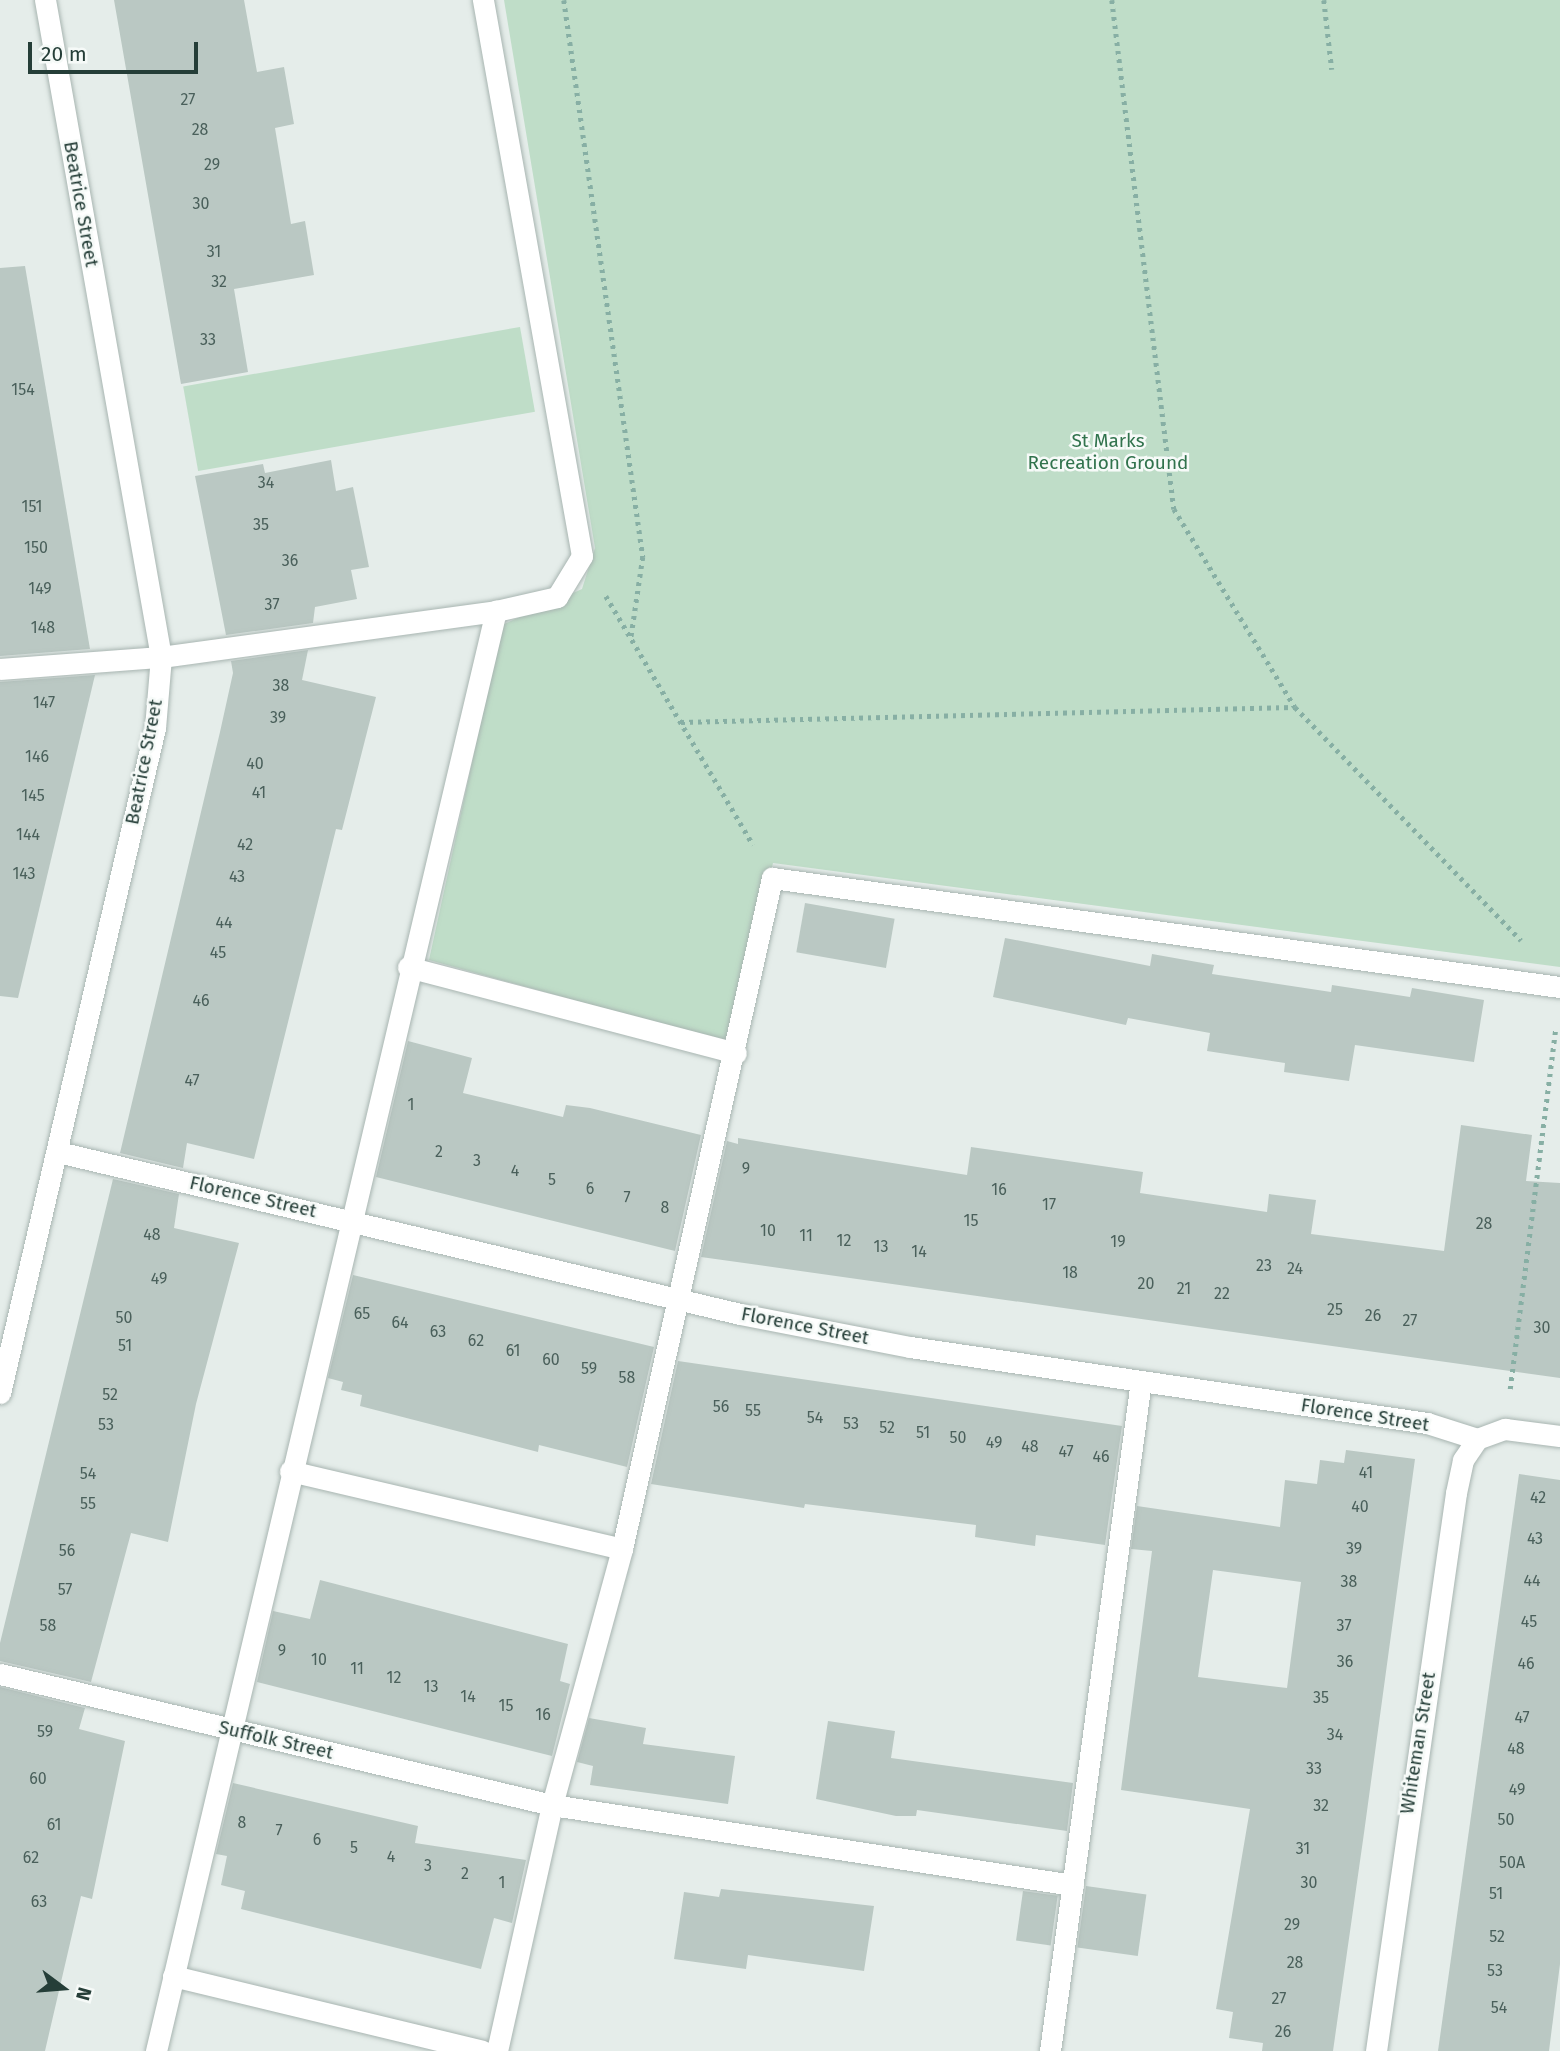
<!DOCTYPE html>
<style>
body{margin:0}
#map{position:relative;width:1560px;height:2051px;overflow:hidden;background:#e5edea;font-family:"Fira Sans",sans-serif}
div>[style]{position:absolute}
.green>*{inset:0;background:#bfddc8;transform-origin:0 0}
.building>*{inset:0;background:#bac8c3;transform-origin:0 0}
.path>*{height:4.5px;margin-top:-2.25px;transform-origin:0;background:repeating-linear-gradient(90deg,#87afa4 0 3.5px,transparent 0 8.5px)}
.roads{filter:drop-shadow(0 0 2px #a8b5b1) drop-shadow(0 0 2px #a8b5b1)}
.service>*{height:21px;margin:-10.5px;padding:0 10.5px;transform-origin:10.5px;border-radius:10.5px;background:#fff}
.minor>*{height:21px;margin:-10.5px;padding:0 10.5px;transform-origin:10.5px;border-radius:10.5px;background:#fff}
span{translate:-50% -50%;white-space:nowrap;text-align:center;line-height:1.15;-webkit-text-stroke:5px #f6faf8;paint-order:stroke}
.number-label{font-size:16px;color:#4a605b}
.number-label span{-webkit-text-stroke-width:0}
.street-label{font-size:19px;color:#253e38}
.park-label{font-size:19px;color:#31734d}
.north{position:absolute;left:28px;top:1953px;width:70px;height:70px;-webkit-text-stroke:5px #f6faf8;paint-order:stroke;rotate:106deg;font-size:19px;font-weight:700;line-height:28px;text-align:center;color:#253e38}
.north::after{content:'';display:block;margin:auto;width:24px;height:32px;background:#253e38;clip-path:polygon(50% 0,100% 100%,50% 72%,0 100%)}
.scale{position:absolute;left:28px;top:42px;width:170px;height:32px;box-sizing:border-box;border:4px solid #253e38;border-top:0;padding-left:9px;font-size:21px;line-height:24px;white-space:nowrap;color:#253e38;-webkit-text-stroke:5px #f6faf8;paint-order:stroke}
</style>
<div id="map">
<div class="green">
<i style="clip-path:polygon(504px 0,1560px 0,1560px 967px,773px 863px,729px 1043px,429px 960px,502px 625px,582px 589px,595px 548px)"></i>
<i style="left:520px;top:327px;width:86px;height:342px;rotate:80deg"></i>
</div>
<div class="building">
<i style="clip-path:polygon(114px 0,244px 0,257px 72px,284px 67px,294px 124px,275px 128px,291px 224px,305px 221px,314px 275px,234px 289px,248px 372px,181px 384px)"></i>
<i style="clip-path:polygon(25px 266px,90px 649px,0 656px,0 268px)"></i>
<i style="clip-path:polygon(331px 460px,336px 491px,353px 487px,369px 567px,351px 570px,357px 599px,315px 607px,313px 623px,226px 635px,195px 476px,263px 464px,265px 473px)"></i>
<i style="clip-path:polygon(308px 650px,302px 680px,376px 697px,342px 830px,336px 829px,254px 1159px,187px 1143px,183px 1168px,120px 1153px,220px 732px,233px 673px,231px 661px)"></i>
<i style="clip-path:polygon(95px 675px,18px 998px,0 996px,0 682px)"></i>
<i style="left:805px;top:903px;width:91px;height:50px;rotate:10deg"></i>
<i style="clip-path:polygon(1005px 938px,1150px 966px,1152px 954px,1214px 965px,1212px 974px,1331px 992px,1332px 985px,1410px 997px,1412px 988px,1484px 1000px,1474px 1062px,1355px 1045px,1349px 1081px,1284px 1072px,1285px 1063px,1207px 1051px,1210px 1033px,1128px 1018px,1126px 1025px,993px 997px)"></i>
<i style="clip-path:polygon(408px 1041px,472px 1058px,463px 1093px,563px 1117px,566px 1105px,590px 1108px,701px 1135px,675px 1251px,376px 1177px)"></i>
<i style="clip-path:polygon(1461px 1125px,1532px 1135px,1526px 1181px,1560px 1183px,1560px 1378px,701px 1257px,727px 1141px,738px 1144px,738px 1138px,967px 1175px,971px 1147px,1143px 1172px,1140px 1193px,1267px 1212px,1269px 1194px,1316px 1200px,1311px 1234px,1444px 1251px)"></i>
<i style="clip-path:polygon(113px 1179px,179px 1194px,174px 1228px,239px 1243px,196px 1404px,168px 1542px,131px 1533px,91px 1682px,0 1661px,0 1643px)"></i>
<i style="clip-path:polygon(353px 1275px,654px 1347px,627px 1467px,539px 1445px,538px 1452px,360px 1406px,362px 1395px,341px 1390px,343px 1382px,328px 1378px)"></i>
<i style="clip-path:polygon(678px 1361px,1122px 1426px,1105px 1545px,1036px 1535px,1035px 1546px,975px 1537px,976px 1525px,805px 1504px,804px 1508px,651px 1484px)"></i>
<i style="clip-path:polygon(evenodd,1346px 1450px,1415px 1459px,1364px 1833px,1333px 2051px,1262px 2051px,1263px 2043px,1229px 2038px,1233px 2012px,1216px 2009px,1250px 1809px,1121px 1790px,1152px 1551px,1131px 1549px,1137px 1506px,1280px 1527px,1285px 1480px,1317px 1484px,1320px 1460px,1344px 1463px,1346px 1450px,1213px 1570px,1301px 1582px,1287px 1688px,1198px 1677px,1213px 1570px)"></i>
<i style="clip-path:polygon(1519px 1474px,1560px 1480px,1560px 1964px,1549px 2051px,1438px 2051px)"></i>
<i style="clip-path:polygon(320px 1580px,568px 1644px,560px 1681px,570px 1684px,552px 1756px,257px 1682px,273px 1611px,310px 1619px)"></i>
<i style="clip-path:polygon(0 1687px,85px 1708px,79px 1729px,125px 1741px,92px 1899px,81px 1896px,45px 2051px,0 2051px)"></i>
<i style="clip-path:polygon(589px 1718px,646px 1728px,643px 1744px,735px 1756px,728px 1804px,590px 1785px,593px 1766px,577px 1762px)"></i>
<i style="clip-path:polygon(828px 1721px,895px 1731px,891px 1758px,1073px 1783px,1067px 1831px,917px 1810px,916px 1816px,896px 1816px,816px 1799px)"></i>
<i style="clip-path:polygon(233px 1783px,418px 1826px,415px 1843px,526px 1860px,512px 1923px,494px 1918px,481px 1969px,241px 1909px,245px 1891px,221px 1885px,227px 1856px,216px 1854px)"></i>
<i style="left:1086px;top:1886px;width:61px;height:62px;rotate:8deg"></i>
<i style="clip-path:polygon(721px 1889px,874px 1906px,864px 1971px,748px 1955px,746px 1969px,674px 1959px,684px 1892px,719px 1897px)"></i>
<i style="left:1023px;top:1891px;width:35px;height:50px;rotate:8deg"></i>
</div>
<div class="path">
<i style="left:564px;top:0;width:563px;rotate:81.93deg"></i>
<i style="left:643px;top:557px;width:82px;rotate:98.4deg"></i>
<i style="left:1112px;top:0;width:513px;rotate:83.06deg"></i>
<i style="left:1174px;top:509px;width:232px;rotate:58.6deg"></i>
<i style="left:1295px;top:707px;width:325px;rotate:45.9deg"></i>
<i style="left:1324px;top:0;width:70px;rotate:83.5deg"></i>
<i style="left:606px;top:596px;width:289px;rotate:59.4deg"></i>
<i style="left:681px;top:722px;width:614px;rotate:-1.4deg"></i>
<i style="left:1510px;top:1389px;width:365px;rotate:-82.8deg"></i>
</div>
<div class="roads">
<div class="service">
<i style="left:0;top:669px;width:161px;rotate:-4.3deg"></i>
<i style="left:161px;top:657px;width:338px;rotate:-7.8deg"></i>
<i style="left:496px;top:611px;width:63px;rotate:-12.9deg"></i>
<i style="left:557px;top:597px;width:48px;rotate:-58.6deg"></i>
<i style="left:582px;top:556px;width:565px;rotate:-100.1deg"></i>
<i style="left:408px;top:967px;width:339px;rotate:14.7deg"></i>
<i style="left:290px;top:1471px;width:341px;rotate:13.2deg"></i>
<i style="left:552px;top:1805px;width:527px;rotate:8.73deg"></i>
<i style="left:173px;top:1976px;width:318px;rotate:13.6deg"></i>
<i style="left:156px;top:2051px;width:1480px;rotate:-76.72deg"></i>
<i style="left:497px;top:2051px;width:252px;rotate:-77.4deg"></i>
<i style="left:552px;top:1805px;width:265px;rotate:-74.7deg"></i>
<i style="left:622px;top:1549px;width:688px;rotate:-77.4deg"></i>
<i style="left:772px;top:878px;width:796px;rotate:7.88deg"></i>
<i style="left:1050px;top:2051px;width:676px;rotate:-82.27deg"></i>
</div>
<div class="minor">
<i style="left:58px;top:1152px;width:701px;rotate:13.36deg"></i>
<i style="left:740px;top:1314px;width:173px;rotate:11deg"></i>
<i style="left:910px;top:1347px;width:523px;rotate:8.36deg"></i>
<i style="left:1427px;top:1423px;width:52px;rotate:17.7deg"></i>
<i style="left:1477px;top:1439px;width:30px;rotate:-20deg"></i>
<i style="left:1505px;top:1429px;width:55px;rotate:7.3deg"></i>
<i style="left:0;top:1393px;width:683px;rotate:-76.88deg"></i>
<i style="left:155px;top:728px;width:71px;rotate:-85.2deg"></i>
<i style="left:161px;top:657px;width:667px;rotate:-100.01deg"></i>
<i style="left:0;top:1674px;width:567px;rotate:13.35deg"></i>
<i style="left:1376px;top:2051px;width:564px;rotate:-81.84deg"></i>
<i style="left:1456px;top:1493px;width:34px;rotate:-78deg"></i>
<i style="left:1463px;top:1460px;width:25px;rotate:-56deg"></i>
</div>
</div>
<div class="number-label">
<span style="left:188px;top:100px">27</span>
<span style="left:200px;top:130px">28</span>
<span style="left:212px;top:165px">29</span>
<span style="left:201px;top:204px">30</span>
<span style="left:214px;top:252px">31</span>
<span style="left:219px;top:282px">32</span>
<span style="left:208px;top:340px">33</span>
<span style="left:23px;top:390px">154</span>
<span style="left:266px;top:483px">34</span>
<span style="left:32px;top:507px">151</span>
<span style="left:261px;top:525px">35</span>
<span style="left:36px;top:548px">150</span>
<span style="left:290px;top:561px">36</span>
<span style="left:40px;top:589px">149</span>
<span style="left:272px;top:605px">37</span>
<span style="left:43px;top:628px">148</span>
<span style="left:281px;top:686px">38</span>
<span style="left:44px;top:703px">147</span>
<span style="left:278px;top:718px">39</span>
<span style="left:37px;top:757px">146</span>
<span style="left:255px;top:764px">40</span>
<span style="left:259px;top:793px">41</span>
<span style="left:33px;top:796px">145</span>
<span style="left:28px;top:835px">144</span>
<span style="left:245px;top:845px">42</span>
<span style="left:24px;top:874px">143</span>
<span style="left:237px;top:877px">43</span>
<span style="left:224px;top:923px">44</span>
<span style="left:218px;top:953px">45</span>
<span style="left:201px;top:1001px">46</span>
<span style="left:192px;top:1081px">47</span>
<span style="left:411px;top:1105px">1</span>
<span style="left:439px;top:1152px">2</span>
<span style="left:477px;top:1161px">3</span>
<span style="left:746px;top:1169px">9</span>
<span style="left:515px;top:1171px">4</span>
<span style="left:552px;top:1180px">5</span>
<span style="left:590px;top:1189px">6</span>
<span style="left:999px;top:1190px">16</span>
<span style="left:627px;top:1198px">7</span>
<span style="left:1049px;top:1205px">17</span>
<span style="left:665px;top:1208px">8</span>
<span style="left:971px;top:1221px">15</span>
<span style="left:1484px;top:1224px">28</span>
<span style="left:768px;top:1231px">10</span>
<span style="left:152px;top:1235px">48</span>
<span style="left:806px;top:1236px">11</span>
<span style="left:844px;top:1241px">12</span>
<span style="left:1118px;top:1242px">19</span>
<span style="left:881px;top:1247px">13</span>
<span style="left:919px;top:1252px">14</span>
<span style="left:1264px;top:1266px">23</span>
<span style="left:1295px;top:1269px">24</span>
<span style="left:1070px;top:1273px">18</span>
<span style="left:159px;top:1279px">49</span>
<span style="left:1146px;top:1284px">20</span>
<span style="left:1184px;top:1289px">21</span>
<span style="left:1222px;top:1294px">22</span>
<span style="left:1335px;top:1310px">25</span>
<span style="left:362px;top:1314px">65</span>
<span style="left:1373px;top:1316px">26</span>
<span style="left:124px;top:1318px">50</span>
<span style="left:1410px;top:1321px">27</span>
<span style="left:400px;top:1323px">64</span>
<span style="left:1542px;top:1328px">30</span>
<span style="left:438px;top:1332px">63</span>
<span style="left:476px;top:1341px">62</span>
<span style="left:125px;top:1346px">51</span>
<span style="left:513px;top:1351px">61</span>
<span style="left:551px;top:1360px">60</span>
<span style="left:589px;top:1369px">59</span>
<span style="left:627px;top:1378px">58</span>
<span style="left:110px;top:1395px">52</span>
<span style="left:721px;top:1407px">56</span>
<span style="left:753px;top:1411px">55</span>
<span style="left:815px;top:1418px">54</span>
<span style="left:851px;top:1424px">53</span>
<span style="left:106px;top:1425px">53</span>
<span style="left:887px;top:1428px">52</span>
<span style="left:923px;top:1433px">51</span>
<span style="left:958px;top:1438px">50</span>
<span style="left:994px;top:1443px">49</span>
<span style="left:1030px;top:1447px">48</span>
<span style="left:1066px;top:1452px">47</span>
<span style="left:1101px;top:1457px">46</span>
<span style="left:1366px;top:1473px">41</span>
<span style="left:88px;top:1474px">54</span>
<span style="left:1538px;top:1498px">42</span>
<span style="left:88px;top:1504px">55</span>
<span style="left:1360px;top:1507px">40</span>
<span style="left:1535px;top:1539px">43</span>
<span style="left:1354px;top:1549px">39</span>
<span style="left:67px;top:1551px">56</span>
<span style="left:1532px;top:1581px">44</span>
<span style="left:1349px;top:1582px">38</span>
<span style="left:65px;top:1590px">57</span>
<span style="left:1529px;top:1622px">45</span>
<span style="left:48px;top:1626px">58</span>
<span style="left:1344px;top:1626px">37</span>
<span style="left:282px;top:1651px">9</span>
<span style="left:319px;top:1660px">10</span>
<span style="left:1345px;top:1662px">36</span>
<span style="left:1526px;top:1664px">46</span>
<span style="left:357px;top:1669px">11</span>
<span style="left:394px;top:1678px">12</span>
<span style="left:431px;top:1687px">13</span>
<span style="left:468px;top:1697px">14</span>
<span style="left:1321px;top:1698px">35</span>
<span style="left:506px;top:1706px">15</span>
<span style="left:543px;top:1715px">16</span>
<span style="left:1522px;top:1718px">47</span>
<span style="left:45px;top:1732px">59</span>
<span style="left:1335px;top:1735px">34</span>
<span style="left:1516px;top:1749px">48</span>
<span style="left:1314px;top:1769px">33</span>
<span style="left:38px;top:1779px">60</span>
<span style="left:1517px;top:1790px">49</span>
<span style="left:1321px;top:1806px">32</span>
<span style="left:1506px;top:1820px">50</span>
<span style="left:242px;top:1823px">8</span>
<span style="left:54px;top:1825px">61</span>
<span style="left:279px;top:1831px">7</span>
<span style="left:317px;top:1840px">6</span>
<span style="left:354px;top:1848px">5</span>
<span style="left:1303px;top:1849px">31</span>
<span style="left:391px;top:1857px">4</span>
<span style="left:31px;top:1858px">62</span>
<span style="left:1512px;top:1863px">50A</span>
<span style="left:428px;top:1866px">3</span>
<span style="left:465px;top:1874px">2</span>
<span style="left:502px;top:1883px">1</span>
<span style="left:1309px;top:1883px">30</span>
<span style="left:1496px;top:1894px">51</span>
<span style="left:39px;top:1902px">63</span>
<span style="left:1292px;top:1925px">29</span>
<span style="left:1497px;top:1937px">52</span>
<span style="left:1295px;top:1963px">28</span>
<span style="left:1495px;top:1971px">53</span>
<span style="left:1279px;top:1999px">27</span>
<span style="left:1499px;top:2008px">54</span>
<span style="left:1283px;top:2032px">26</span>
</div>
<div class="street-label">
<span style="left:81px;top:204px;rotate:80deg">Beatrice Street</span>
<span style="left:144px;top:762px;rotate:-79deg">Beatrice Street</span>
<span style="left:253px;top:1197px;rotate:13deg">Florence Street</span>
<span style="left:805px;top:1326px;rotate:11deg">Florence Street</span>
<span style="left:1365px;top:1415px;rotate:9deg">Florence Street</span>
<span style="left:276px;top:1740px;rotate:13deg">Suffolk Street</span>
<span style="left:1418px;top:1743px;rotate:-81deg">Whiteman Street</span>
</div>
<div class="park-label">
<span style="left:1108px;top:452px">St Marks<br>Recreation Ground</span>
</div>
<div class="north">N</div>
<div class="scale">20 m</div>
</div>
